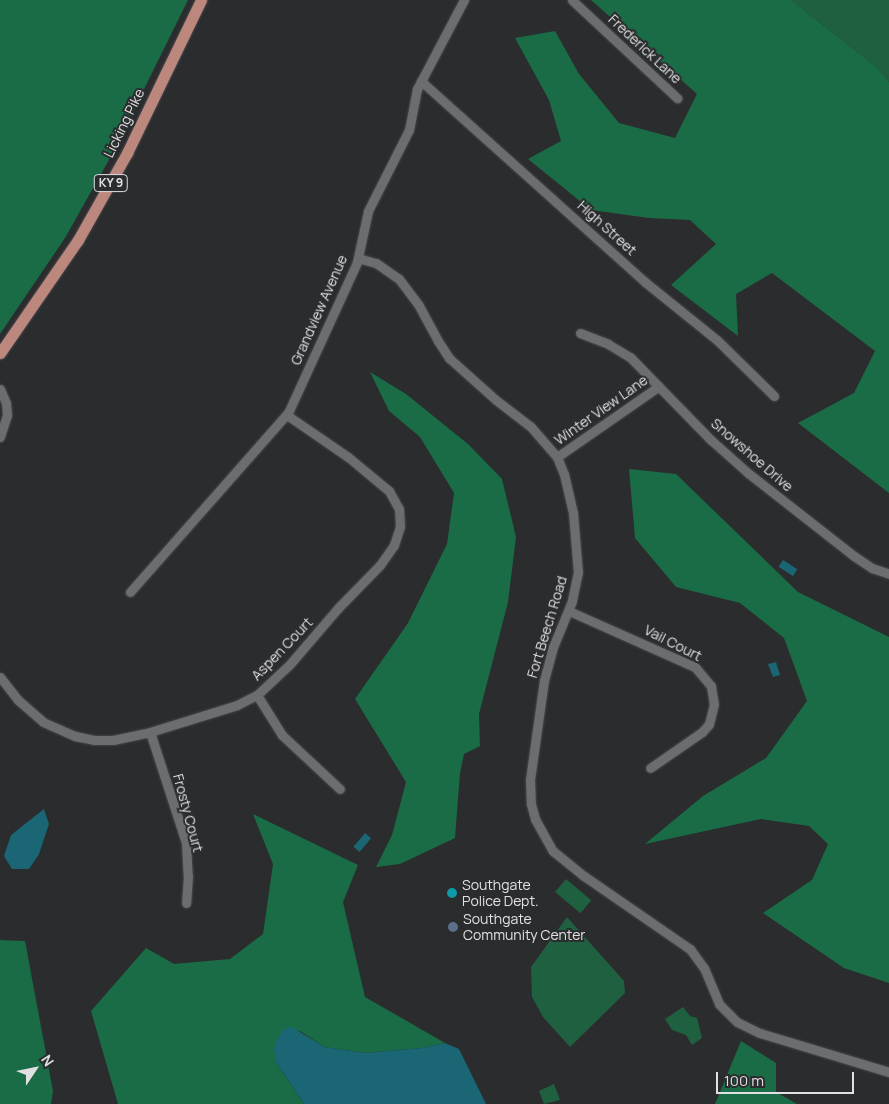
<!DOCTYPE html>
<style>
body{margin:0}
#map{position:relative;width:889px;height:1104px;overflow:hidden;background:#2b2c2e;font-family:Manrope,sans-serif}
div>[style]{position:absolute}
.green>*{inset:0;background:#1f6040;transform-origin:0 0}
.forest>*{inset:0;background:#196c46}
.water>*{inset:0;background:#1a6674;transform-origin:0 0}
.roads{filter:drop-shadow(0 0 1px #49494c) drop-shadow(0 0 1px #49494c)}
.minor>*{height:9px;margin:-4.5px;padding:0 4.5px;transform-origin:4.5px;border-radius:4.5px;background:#6c6d70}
.major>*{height:11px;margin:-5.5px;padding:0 5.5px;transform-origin:5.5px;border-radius:5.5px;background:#bc877c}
.dots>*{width:14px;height:14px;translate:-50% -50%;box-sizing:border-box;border:2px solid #2b2c2e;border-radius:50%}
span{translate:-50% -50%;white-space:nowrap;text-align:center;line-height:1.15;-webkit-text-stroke:4px #2b2c2e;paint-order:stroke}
.shield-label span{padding:1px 4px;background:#2b2c2e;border:1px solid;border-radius:4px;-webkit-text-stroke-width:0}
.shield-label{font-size:12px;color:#e1e1e3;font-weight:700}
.street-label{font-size:14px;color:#e1e1e3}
.poi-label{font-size:14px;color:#e1e1e3}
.left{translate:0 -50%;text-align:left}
.north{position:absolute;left:10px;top:1044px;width:50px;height:50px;-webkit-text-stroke:4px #2b2c2e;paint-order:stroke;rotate:56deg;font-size:14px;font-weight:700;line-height:20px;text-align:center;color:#e1e1e3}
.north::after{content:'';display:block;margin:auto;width:18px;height:22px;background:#e1e1e3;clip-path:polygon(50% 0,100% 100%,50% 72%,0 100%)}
.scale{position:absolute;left:716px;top:1072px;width:138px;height:22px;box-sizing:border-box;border:2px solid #e1e1e3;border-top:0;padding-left:6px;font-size:15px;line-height:18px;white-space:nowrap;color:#e1e1e3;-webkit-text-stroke:4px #2b2c2e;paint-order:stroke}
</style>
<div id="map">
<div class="green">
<i style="clip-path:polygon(791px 0,889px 0,889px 82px,879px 69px)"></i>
<i style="left:566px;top:879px;width:33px;height:17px;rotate:40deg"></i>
<i style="clip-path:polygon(567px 917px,624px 981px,625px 993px,570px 1047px,543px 1017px,532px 997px,531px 967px)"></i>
<i style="clip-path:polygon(683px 1007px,690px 1016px,697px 1018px,702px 1038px,692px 1045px,686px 1035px,672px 1030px,665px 1019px)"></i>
<i style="clip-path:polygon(554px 1084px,560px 1100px,544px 1104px,539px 1091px)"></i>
</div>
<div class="forest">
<i style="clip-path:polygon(0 0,188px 0,110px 158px,65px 238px,0 334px)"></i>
<i style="clip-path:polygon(591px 0,791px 0,879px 69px,889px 82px,889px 493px,798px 423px,854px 393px,875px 351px,772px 273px,736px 294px,738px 336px,671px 285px,716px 244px,690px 220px,649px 218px,591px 210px,528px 159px,561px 141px,549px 100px,515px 38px,555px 31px,579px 74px,619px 123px,675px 138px,697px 94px)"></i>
<i style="clip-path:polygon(370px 372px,406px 394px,468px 444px,502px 479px,516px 537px,508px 602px,479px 714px,480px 746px,464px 754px,460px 773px,455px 838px,400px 864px,376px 867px,392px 835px,406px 782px,355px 699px,408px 623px,447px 544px,454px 493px,420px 437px,389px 411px)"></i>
<i style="clip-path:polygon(629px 469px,676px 474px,798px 592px,889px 637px,889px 983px,844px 968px,763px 913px,812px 880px,828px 844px,809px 826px,761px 819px,645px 844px,703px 796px,766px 758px,807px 701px,784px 638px,740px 603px,676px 587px,635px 538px)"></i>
<i style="clip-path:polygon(253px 814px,358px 865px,343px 902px,365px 997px,445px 1043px,422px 1048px,365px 1053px,324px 1047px,300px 1031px,276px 1062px,304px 1104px,118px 1104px,91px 1011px,146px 948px,174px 964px,230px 959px,263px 934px,273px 864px)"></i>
<i style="clip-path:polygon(0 940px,25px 941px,53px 1091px,51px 1104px,0 1104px)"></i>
<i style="clip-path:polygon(741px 1041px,776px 1063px,776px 1092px,797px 1104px,715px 1104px)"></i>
</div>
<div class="water">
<i style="left:783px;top:560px;width:17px;height:8px;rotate:33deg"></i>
<i style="clip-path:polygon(776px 662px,780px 675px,773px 677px,768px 664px)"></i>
<i style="clip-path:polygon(44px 809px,49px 824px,39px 854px,29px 869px,12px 869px,4px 856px,11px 835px)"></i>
<i style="left:365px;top:833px;width:8px;height:18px;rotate:40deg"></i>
<i style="clip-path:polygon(292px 1027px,324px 1047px,365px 1053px,422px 1048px,445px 1043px,459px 1049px,486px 1104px,304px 1104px,276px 1062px,274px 1050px,277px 1039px,284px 1029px)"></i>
</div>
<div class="roads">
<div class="minor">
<i style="left:572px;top:0;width:144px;rotate:43deg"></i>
<i style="left:421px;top:81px;width:301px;rotate:41.9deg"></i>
<i style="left:645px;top:282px;width:92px;rotate:38.9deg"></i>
<i style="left:717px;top:340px;width:80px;rotate:44.5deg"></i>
<i style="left:358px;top:258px;width:19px;rotate:16deg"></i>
<i style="left:376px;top:263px;width:28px;rotate:35deg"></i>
<i style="left:399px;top:279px;width:31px;rotate:53deg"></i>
<i style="left:418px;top:304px;width:42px;rotate:61.6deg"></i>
<i style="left:438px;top:341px;width:20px;rotate:57deg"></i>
<i style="left:449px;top:358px;width:63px;rotate:41.8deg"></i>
<i style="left:496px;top:400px;width:44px;rotate:37.6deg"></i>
<i style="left:531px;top:427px;width:40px;rotate:49deg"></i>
<i style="left:557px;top:457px;width:18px;rotate:68deg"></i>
<i style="left:564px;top:474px;width:40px;rotate:77deg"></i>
<i style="left:573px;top:513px;width:59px;rotate:85.2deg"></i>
<i style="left:578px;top:572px;width:30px;rotate:102deg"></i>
<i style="left:572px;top:601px;width:50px;rotate:112.4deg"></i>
<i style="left:553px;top:647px;width:34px;rotate:105deg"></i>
<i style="left:544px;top:680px;width:100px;rotate:98deg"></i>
<i style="left:530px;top:779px;width:25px;rotate:88deg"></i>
<i style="left:531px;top:804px;width:16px;rotate:75deg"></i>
<i style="left:535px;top:819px;width:37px;rotate:61deg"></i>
<i style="left:553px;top:851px;width:40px;rotate:39deg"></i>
<i style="left:584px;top:876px;width:129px;rotate:34.6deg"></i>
<i style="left:690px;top:949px;width:24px;rotate:54deg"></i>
<i style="left:704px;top:968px;width:39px;rotate:67deg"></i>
<i style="left:719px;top:1004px;width:25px;rotate:45deg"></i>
<i style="left:737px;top:1022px;width:25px;rotate:26deg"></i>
<i style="left:760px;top:1033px;width:135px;rotate:16.8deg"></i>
<i style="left:580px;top:333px;width:30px;rotate:21deg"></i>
<i style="left:608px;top:344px;width:26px;rotate:31deg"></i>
<i style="left:630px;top:357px;width:116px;rotate:45.7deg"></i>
<i style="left:711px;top:440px;width:50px;rotate:41.7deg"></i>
<i style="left:748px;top:473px;width:135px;rotate:38.1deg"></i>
<i style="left:854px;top:556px;width:22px;rotate:34deg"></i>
<i style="left:872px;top:568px;width:18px;rotate:19deg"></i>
<i style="left:0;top:389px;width:15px;rotate:67deg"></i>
<i style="left:6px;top:403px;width:12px;rotate:85deg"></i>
<i style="left:7px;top:415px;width:23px;rotate:108deg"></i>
<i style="left:557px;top:457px;width:124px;rotate:-34.8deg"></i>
<i style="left:130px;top:592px;width:239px;rotate:-48.6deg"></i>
<i style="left:288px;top:413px;width:166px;rotate:-65.4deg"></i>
<i style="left:357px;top:262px;width:52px;rotate:-77.8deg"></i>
<i style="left:368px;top:211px;width:91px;rotate:-63.2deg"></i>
<i style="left:409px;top:130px;width:42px;rotate:-79deg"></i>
<i style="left:417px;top:89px;width:101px;rotate:-62.2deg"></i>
<i style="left:569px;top:611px;width:138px;rotate:24deg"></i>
<i style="left:695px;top:667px;width:25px;rotate:50deg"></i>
<i style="left:711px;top:686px;width:18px;rotate:81deg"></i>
<i style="left:714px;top:704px;width:21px;rotate:104deg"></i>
<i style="left:709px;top:724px;width:11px;rotate:131deg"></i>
<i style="left:702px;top:732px;width:63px;rotate:145.3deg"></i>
<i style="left:0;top:677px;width:29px;rotate:52deg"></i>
<i style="left:18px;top:700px;width:33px;rotate:41deg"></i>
<i style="left:43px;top:722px;width:35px;rotate:24deg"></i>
<i style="left:75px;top:736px;width:19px;rotate:12deg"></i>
<i style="left:94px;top:740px;width:19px"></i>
<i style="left:113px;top:740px;width:38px;rotate:-12deg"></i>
<i style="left:150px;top:732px;width:91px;rotate:-17.2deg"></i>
<i style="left:237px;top:705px;width:22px;rotate:-27deg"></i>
<i style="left:257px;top:695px;width:45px;rotate:-43.2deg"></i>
<i style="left:290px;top:664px;width:74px;rotate:-49.4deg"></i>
<i style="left:338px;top:608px;width:60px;rotate:-45.7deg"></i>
<i style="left:380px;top:565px;width:24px;rotate:-55deg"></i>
<i style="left:394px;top:545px;width:19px;rotate:-72deg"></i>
<i style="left:400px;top:527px;width:18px;rotate:-93deg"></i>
<i style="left:399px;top:509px;width:21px;rotate:-119deg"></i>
<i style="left:389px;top:491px;width:53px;rotate:-140.3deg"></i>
<i style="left:348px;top:457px;width:74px;rotate:-145.5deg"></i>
<i style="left:257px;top:695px;width:47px;rotate:58deg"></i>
<i style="left:282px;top:735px;width:79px;rotate:43deg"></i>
<i style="left:150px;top:732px;width:117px;rotate:72deg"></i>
<i style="left:186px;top:843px;width:33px;rotate:87deg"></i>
<i style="left:188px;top:876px;width:27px;rotate:94deg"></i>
</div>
<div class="major">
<i style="left:0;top:353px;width:137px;rotate:-55.4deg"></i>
<i style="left:78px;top:240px;width:100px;rotate:-60.6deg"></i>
<i style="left:127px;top:153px;width:170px;rotate:-64.2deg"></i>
</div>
</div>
<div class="dots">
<i style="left:452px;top:893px;background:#0f9aa8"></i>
<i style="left:453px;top:927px;background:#5c6f8a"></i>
</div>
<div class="shield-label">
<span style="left:111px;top:183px">KY 9</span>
</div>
<div class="street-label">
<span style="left:645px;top:49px;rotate:43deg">Frederick Lane</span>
<span style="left:124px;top:123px;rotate:-64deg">Licking Pike</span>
<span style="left:607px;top:228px;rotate:42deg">High Street</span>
<span style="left:319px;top:310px;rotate:-66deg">Grandview Avenue</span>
<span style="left:601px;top:410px;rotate:-35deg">Winter View Lane</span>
<span style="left:752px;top:455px;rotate:41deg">Snowshoe Drive</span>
<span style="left:547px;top:627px;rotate:-73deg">Fort Beech Road</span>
<span style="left:673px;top:643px;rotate:27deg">Vail Court</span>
<span style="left:282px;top:649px;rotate:-46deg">Aspen Court</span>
<span style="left:188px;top:813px;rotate:75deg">Frosty Court</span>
</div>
<div class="poi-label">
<span class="left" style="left:462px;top:893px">Southgate<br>Police Dept.</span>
<span class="left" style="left:463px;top:927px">Southgate<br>Community Center</span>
</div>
<div class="north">N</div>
<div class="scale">100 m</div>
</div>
